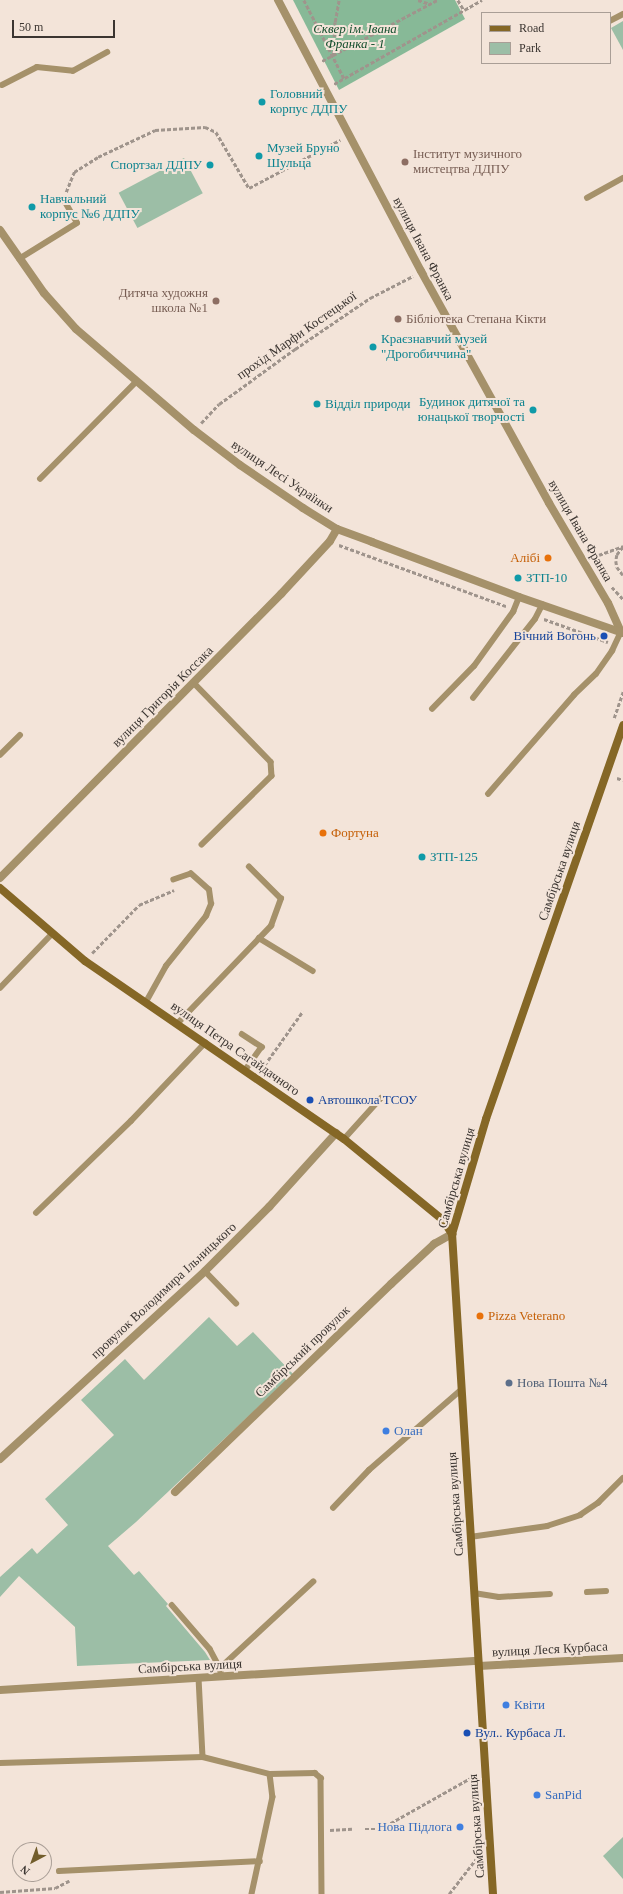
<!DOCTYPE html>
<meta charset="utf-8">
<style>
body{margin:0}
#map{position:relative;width:623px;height:1894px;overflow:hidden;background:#f3e4d9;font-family:Georgia,serif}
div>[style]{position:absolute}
.green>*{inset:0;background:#9cbea6;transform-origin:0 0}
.forest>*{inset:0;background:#87b997}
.path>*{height:2.5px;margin-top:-1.25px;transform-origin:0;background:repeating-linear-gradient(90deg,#9f948c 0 4px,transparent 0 6px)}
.service>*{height:5.5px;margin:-2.75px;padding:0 2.75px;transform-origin:2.75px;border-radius:2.75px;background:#a5916a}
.minor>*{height:8px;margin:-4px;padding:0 4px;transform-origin:4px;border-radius:4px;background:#a5916a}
.tertiary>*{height:8px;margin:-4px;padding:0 4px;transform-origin:4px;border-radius:4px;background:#a5916a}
.secondary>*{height:8px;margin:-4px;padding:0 4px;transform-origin:4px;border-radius:4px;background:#856726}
.dots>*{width:11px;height:11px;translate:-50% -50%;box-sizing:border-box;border:2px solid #f3e4d9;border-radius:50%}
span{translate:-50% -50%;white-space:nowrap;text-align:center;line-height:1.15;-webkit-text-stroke:4px #f3e4d9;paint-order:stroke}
.park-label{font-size:13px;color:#144f2e;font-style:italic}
.culture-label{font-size:13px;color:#0d838f}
.left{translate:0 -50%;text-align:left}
.right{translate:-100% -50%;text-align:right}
.education-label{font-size:13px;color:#785e54}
.street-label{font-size:13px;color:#3b3531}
.food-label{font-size:13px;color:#c56008}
.transit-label{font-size:13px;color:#164399}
.service-label{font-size:13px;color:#4e5e75}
.shop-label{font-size:13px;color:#366cbe}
.legend{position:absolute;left:481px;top:12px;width:130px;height:52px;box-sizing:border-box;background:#f3e4d9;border:1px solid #a99e96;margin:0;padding:5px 7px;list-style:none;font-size:12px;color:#3b3531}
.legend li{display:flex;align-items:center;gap:8px;height:20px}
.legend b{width:20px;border:1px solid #a99e96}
.north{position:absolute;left:12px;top:1842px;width:40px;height:40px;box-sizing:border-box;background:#f3e4d9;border:1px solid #a99e96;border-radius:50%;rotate:221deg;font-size:11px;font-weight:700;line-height:16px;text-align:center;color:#3b3531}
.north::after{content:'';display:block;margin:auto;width:14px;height:18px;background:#725d2c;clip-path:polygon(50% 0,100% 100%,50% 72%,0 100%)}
.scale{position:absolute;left:12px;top:20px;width:103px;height:18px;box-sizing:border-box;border:2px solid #3b3531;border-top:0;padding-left:5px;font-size:12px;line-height:14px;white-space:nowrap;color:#3b3531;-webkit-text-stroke:3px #f3e4d9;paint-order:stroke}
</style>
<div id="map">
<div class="green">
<i style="clip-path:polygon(623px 21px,623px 50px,611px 28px)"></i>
<i style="left:184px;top:158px;width:40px;height:74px;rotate:62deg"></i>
<i style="clip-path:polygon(209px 1317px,237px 1346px,253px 1332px,293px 1374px,136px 1522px,108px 1546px,134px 1575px,139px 1571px,168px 1604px,166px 1606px,205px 1652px,210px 1660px,77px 1666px,75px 1627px,19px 1576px,0 1597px,0 1577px,32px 1548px,37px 1554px,68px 1525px,45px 1499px,114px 1435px,81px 1400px,125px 1359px,144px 1380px)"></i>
<i style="clip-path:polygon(623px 1837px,623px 1879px,603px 1856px)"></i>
</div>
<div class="forest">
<i style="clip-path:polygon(293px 0,455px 0,465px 19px,339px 90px)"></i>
</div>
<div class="path">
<i style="left:304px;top:0;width:88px;rotate:62.9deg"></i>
<i style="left:418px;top:0;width:13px;rotate:18deg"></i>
<i style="left:458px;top:0;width:12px;rotate:59deg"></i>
<i style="left:333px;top:55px;width:33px;rotate:-87deg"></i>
<i style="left:335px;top:22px;width:22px;rotate:-80deg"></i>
<i style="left:322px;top:61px;width:130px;rotate:-27.9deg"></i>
<i style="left:334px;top:84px;width:170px;rotate:-29.6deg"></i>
<i style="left:66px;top:192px;width:22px;rotate:-68deg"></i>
<i style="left:74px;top:172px;width:28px;rotate:-32deg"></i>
<i style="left:98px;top:157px;width:63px;rotate:-25.3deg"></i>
<i style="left:155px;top:130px;width:50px;rotate:-3.4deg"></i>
<i style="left:205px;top:127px;width:12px;rotate:24deg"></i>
<i style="left:216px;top:132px;width:65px;rotate:59.5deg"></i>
<i style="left:249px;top:188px;width:103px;rotate:-27.8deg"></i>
<i style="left:201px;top:423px;width:26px;rotate:-47deg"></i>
<i style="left:219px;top:404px;width:94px;rotate:-35.9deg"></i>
<i style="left:295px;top:349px;width:91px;rotate:-34.2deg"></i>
<i style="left:370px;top:298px;width:48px;rotate:-27.1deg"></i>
<i style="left:339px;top:545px;width:178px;rotate:20.1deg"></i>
<i style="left:623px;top:547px;width:10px;rotate:127deg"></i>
<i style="left:617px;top:555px;width:6px;rotate:99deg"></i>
<i style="left:616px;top:561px;width:6px;rotate:81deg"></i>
<i style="left:617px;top:567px;width:10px;rotate:53deg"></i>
<i style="left:593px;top:557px;width:32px;rotate:-20deg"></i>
<i style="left:612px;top:587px;width:16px;rotate:47deg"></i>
<i style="left:544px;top:619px;width:68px;rotate:19.8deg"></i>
<i style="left:614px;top:718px;width:28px;rotate:-71deg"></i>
<i style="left:617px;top:778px;width:6px;rotate:18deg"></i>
<i style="left:92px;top:953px;width:67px;rotate:-45.6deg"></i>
<i style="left:139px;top:905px;width:38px;rotate:-23deg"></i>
<i style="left:261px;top:1070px;width:72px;rotate:-54.6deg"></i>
<i style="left:365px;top:1829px;width:15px"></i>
<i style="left:380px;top:1829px;width:108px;rotate:-29.4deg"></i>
<i style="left:330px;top:1830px;width:22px;rotate:-3deg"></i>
<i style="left:0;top:1892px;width:55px;rotate:-4.2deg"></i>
<i style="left:55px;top:1888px;width:16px;rotate:-27deg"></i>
<i style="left:449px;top:1894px;width:49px;rotate:-52.4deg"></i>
</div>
<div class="service">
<i style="left:610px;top:21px;width:15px;rotate:-28deg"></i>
<i style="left:2px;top:85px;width:39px;rotate:-27deg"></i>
<i style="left:37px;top:67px;width:36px;rotate:6deg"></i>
<i style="left:73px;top:71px;width:39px;rotate:-29deg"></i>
<i style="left:587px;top:198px;width:41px;rotate:-29.1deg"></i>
<i style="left:19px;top:259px;width:68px;rotate:-31.8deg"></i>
<i style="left:77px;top:223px;width:28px;rotate:-120deg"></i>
<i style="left:40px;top:479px;width:136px;rotate:-45.3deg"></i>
<i style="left:194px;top:683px;width:110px;rotate:45.7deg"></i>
<i style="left:271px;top:762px;width:14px;rotate:86deg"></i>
<i style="left:272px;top:776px;width:98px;rotate:135.4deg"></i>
<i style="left:473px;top:698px;width:100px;rotate:-51.9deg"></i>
<i style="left:535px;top:619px;width:16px;rotate:-63deg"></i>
<i style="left:432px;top:709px;width:60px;rotate:-45.7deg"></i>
<i style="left:474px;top:666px;width:67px;rotate:-54.2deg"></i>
<i style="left:513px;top:612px;width:16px;rotate:-68deg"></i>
<i style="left:0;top:755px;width:28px;rotate:-45deg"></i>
<i style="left:488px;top:794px;width:131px;rotate:-49deg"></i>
<i style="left:574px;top:695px;width:30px;rotate:-44deg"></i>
<i style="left:596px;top:674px;width:28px;rotate:-55deg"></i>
<i style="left:612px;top:651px;width:21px;rotate:-65deg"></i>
<i style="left:259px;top:938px;width:63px;rotate:31.4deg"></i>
<i style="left:0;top:988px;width:75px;rotate:-46.1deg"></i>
<i style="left:146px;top:1002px;width:41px;rotate:-60.9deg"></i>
<i style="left:166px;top:966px;width:64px;rotate:-51.3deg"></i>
<i style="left:206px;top:916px;width:13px;rotate:-67deg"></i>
<i style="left:211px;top:904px;width:14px;rotate:-98deg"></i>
<i style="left:209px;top:890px;width:24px;rotate:-138deg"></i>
<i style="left:191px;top:874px;width:18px;rotate:161deg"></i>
<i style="left:177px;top:1024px;width:136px;rotate:-46.2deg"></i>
<i style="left:271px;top:926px;width:29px;rotate:-70deg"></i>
<i style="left:281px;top:899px;width:45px;rotate:-135deg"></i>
<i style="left:242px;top:1034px;width:24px;rotate:33deg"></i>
<i style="left:262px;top:1047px;width:29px;rotate:125deg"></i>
<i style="left:344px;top:1139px;width:55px;rotate:-47.9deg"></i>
<i style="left:36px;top:1213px;width:132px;rotate:-44.1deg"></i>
<i style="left:131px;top:1121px;width:108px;rotate:-46.5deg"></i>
<i style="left:205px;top:1271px;width:45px;rotate:45.9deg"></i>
<i style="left:333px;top:1508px;width:52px;rotate:-46.5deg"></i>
<i style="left:369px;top:1470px;width:122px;rotate:-41deg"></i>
<i style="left:470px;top:1537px;width:78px;rotate:-8.1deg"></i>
<i style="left:547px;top:1526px;width:35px;rotate:-18deg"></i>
<i style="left:580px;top:1515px;width:22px;rotate:-34deg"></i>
<i style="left:598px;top:1503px;width:35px;rotate:-45deg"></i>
<i style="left:587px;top:1592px;width:19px;rotate:-3deg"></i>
<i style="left:474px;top:1593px;width:25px;rotate:9deg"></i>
<i style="left:499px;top:1597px;width:51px;rotate:-3.4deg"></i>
<i style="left:172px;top:1605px;width:58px;rotate:49.2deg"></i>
<i style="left:210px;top:1649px;width:21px;rotate:62deg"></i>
<i style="left:220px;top:1668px;width:9px;rotate:77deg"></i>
<i style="left:220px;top:1668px;width:127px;rotate:-42.8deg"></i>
<i style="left:199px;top:1678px;width:79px;rotate:87.1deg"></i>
<i style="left:203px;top:1757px;width:69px;rotate:14.2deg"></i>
<i style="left:270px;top:1774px;width:23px;rotate:83deg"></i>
<i style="left:273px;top:1797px;width:99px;rotate:102.2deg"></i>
<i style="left:0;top:1763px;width:203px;rotate:-1.7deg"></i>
<i style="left:270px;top:1774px;width:45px;rotate:-1.3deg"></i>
<i style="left:315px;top:1773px;width:8px;rotate:40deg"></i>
<i style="left:321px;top:1778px;width:116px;rotate:89.5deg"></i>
<i style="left:59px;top:1871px;width:201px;rotate:-2.8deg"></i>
</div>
<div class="minor">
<i style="left:278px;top:0;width:306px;rotate:62.2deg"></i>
<i style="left:421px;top:271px;width:265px;rotate:61.1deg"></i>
<i style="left:549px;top:503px;width:116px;rotate:59.5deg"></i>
<i style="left:608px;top:603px;width:32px;rotate:66deg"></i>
<i style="left:0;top:878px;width:400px;rotate:-45.3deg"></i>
<i style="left:281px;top:594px;width:72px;rotate:-47.2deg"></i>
<i style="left:330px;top:541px;width:14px;rotate:-60deg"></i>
<i style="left:0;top:1459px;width:278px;rotate:-42.5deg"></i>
<i style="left:205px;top:1271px;width:91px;rotate:-45deg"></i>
<i style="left:269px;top:1207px;width:100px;rotate:-47.8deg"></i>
<i style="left:175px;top:1492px;width:300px;rotate:-43.9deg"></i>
<i style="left:391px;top:1284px;width:59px;rotate:-42.9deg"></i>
<i style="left:434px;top:1244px;width:21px;rotate:-29deg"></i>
<i style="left:479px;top:1666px;width:144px;rotate:-3.2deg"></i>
<i style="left:0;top:1690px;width:479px;rotate:-3.5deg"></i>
</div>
<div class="tertiary">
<i style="left:0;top:230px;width:77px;rotate:55.1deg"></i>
<i style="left:44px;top:293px;width:48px;rotate:48.4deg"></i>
<i style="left:76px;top:329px;width:155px;rotate:40.6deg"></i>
<i style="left:194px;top:430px;width:58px;rotate:37.3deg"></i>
<i style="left:240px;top:465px;width:76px;rotate:34.3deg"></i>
<i style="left:303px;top:508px;width:40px;rotate:32deg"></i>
<i style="left:337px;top:529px;width:37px;rotate:20deg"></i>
<i style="left:372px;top:542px;width:157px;rotate:20.5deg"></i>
<i style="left:519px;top:597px;width:110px;rotate:19.1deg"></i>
</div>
<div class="secondary">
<i style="left:0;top:888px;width:112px;rotate:40.7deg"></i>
<i style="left:85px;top:961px;width:314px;rotate:34.5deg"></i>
<i style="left:344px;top:1139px;width:128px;rotate:39.3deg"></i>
<i style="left:443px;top:1220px;width:17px;rotate:57deg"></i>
<i style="left:493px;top:1894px;width:661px;rotate:-93.55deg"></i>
<i style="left:452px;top:1234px;width:120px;rotate:-73.5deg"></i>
<i style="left:486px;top:1119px;width:417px;rotate:-70.8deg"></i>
</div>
<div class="dots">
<i style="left:262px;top:102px;background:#0f9aa8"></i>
<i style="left:259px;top:156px;background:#0f9aa8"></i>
<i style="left:405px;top:162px;background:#8d6e63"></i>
<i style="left:210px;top:165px;background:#0f9aa8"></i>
<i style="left:32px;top:207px;background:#0f9aa8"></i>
<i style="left:216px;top:301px;background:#8d6e63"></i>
<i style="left:398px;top:319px;background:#8d6e63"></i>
<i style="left:373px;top:347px;background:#0f9aa8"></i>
<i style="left:317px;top:404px;background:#0f9aa8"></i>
<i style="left:533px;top:410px;background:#0f9aa8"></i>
<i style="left:548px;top:558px;background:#e8710a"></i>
<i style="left:518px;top:578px;background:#0f9aa8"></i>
<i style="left:604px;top:636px;background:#1a4fb4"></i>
<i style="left:323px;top:833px;background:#e8710a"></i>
<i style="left:422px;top:857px;background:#0f9aa8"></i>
<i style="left:310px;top:1100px;background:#1a4fb4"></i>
<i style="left:480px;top:1316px;background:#e8710a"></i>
<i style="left:509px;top:1383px;background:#5c6f8a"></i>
<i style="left:386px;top:1431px;background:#3f7fe0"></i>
<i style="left:506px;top:1705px;background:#3f7fe0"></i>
<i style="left:467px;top:1733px;background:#1a4fb4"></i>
<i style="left:537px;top:1795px;background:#3f7fe0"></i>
<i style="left:460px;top:1827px;background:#3f7fe0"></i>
</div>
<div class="park-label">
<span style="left:355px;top:37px">Сквер ім. Івана<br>Франка - 1</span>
</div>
<div class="culture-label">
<span class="left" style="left:270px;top:102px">Головний<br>корпус ДДПУ</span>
<span class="left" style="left:267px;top:156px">Музей Бруно<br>Шульца</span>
<span class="right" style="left:202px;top:165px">Спортзал ДДПУ</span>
<span class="left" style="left:40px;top:207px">Навчальний<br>корпус №6 ДДПУ</span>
<span class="left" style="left:381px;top:347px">Краєзнавчий музей<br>"Дрогобиччина"</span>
<span class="right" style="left:525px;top:410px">Будинок дитячої та<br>юнацької творчості</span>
<span class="left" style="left:325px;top:404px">Відділ природи</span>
<span class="left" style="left:526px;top:578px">ЗТП-10</span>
<span class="left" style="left:430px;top:857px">ЗТП-125</span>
</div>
<div class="education-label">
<span class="left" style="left:413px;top:162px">Інститут музичного<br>мистецтва ДДПУ</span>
<span class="right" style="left:208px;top:301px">Дитяча художня<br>школа №1</span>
<span class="left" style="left:406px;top:319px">Бібліотека Степана Кікти</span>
</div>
<div class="street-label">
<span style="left:423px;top:249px;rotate:62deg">вулиця Івана Франка</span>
<span style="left:297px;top:336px;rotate:-35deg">прохід Марфи Костецької</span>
<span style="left:282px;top:477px;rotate:34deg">вулиця Лесі Українки</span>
<span style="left:580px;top:531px;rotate:60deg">вулиця Івана Франка</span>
<span style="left:163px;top:697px;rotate:-45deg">вулиця Григорія Коссака</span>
<span style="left:560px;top:871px;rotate:-71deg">Самбірська вулиця</span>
<span style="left:235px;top:1049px;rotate:35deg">вулиця Петра Сагайдачного</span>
<span style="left:457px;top:1178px;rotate:-74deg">Самбірська вулиця</span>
<span style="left:164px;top:1291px;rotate:-43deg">провулок Володимира Ільницького</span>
<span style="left:303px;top:1352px;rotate:-44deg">Самбірський провулок</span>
<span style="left:456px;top:1504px;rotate:-94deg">Самбірська вулиця</span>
<span style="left:550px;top:1650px;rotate:-3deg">вулиця Леся Курбаса</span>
<span style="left:190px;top:1667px;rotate:-3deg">Самбірська вулиця</span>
<span style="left:477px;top:1826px;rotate:-94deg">Самбірська вулиця</span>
</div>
<div class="food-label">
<span class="right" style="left:540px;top:558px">Алібі</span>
<span class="left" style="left:331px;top:833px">Фортуна</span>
<span class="left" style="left:488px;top:1316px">Pizza Veterano</span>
</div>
<div class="transit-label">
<span class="right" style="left:596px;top:636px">Вічний Вогонь</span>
<span class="left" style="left:318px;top:1100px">Автошкола ТСОУ</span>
<span class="left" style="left:475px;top:1733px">Вул.. Курбаса Л.</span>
</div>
<div class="service-label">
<span class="left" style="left:517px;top:1383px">Нова Пошта №4</span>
</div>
<div class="shop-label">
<span class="left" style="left:394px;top:1431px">Олан</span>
<span class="left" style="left:514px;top:1705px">Квіти</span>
<span class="left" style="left:545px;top:1795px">SanPid</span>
<span class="right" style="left:452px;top:1827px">Нова Підлога</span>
</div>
<ul class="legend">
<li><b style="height:5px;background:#856726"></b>Road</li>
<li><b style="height:11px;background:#9cbea6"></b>Park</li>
</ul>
<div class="north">N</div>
<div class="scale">50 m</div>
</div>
